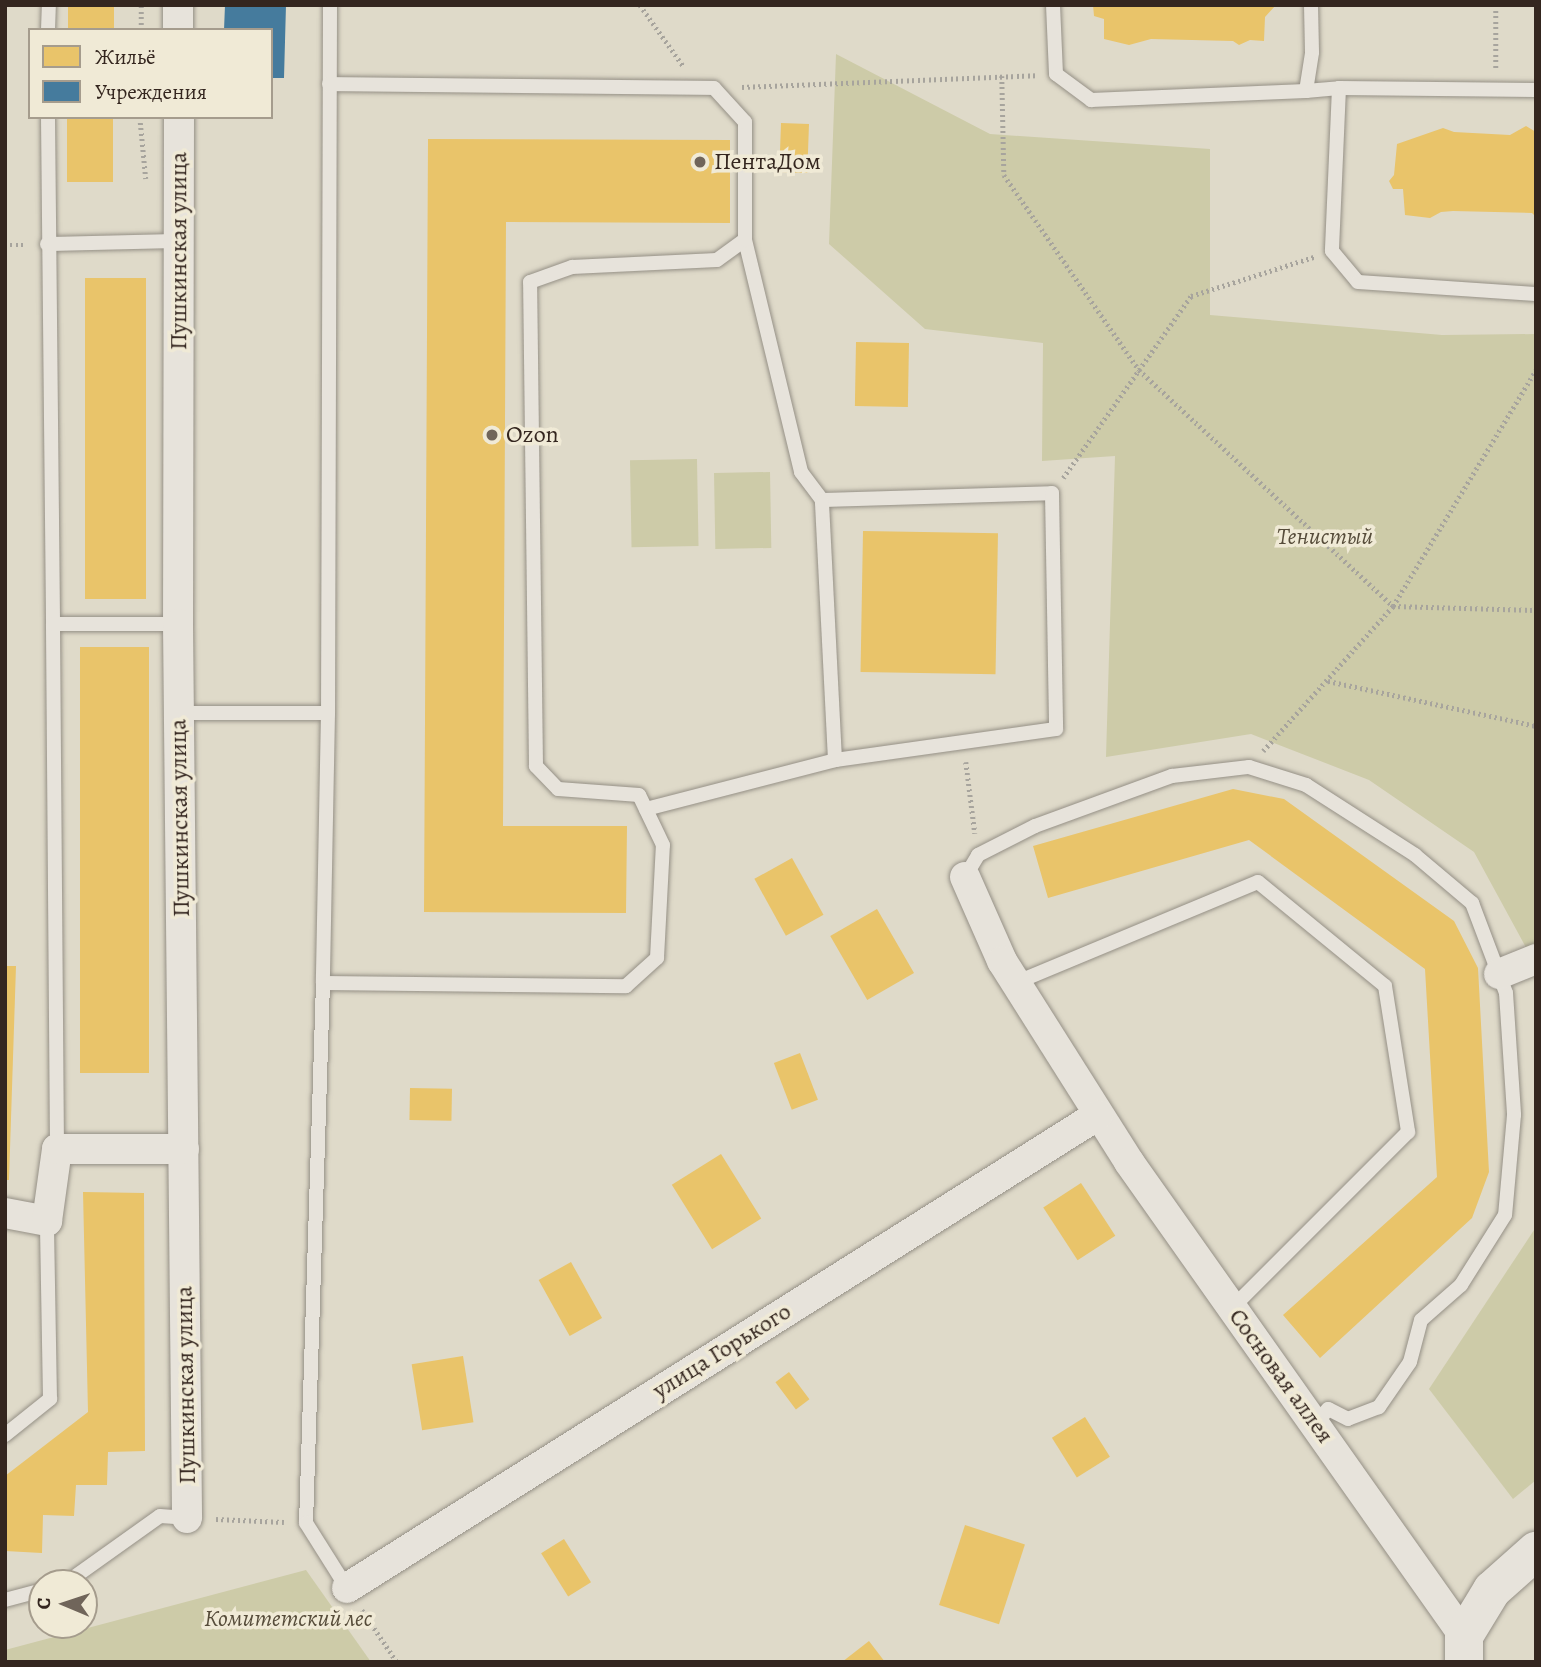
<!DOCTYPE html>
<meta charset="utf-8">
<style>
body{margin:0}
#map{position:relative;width:1541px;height:1667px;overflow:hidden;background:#dfdac9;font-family:Alegreya,serif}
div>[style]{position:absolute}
.green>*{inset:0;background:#cdcba8;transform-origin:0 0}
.homes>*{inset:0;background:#e9c46a;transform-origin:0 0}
.public>*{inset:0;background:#457b9d}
.path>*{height:4.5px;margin-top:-2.25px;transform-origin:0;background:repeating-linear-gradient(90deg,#a7a49d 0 2px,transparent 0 5.5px)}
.roads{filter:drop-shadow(0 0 2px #959086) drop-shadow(0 0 2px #959086)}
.lane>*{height:14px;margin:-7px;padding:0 7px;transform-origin:7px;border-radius:7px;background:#e7e3db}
.street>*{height:30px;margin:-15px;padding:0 15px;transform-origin:15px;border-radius:15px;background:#e7e3db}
.secondary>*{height:38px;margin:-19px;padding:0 19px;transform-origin:19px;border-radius:19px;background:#e7e3db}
.dots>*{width:19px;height:19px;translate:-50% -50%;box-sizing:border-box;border:4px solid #f0ead6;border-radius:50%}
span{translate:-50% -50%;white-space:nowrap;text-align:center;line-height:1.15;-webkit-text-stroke:7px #f0ead6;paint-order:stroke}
.poi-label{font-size:24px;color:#34261f}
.left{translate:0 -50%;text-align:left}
.street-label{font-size:24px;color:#34261f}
.park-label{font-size:24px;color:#564c3a;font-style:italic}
.frame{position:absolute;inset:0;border:7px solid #34261f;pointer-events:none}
.legend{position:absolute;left:28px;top:28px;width:245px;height:91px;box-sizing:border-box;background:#f0ead6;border:2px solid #a59c8d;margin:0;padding:9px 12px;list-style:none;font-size:21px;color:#34261f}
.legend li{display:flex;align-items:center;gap:14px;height:35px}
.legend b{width:35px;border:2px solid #a59c8d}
.north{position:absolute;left:28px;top:1569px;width:70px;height:70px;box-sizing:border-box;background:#f0ead6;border:2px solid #a59c8d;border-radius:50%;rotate:272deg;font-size:19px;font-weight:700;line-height:28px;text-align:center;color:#34261f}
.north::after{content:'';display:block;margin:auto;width:24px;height:32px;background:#70655a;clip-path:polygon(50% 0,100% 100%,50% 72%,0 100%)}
</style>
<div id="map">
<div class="green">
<i style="clip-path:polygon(836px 54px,990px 134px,1210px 149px,1210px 315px,1442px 335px,1536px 334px,1536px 986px,1529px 953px,1474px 852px,1369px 780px,1251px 734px,1106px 757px,1115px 456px,1042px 461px,1043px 343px,925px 329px,829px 244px)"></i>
<i style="left:697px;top:459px;width:87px;height:67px;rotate:89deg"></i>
<i style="left:770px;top:472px;width:76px;height:56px;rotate:89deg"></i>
<i style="clip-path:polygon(1536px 1227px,1536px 1480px,1513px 1499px,1429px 1389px)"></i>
<i style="clip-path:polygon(306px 1570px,371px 1662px,5px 1662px,5px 1650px)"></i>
</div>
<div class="homes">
<i style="left:68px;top:5px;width:46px;height:25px"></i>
<i style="clip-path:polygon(1093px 5px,1276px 5px,1265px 17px,1264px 41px,1250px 40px,1239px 45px,1233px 41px,1151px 39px,1129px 45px,1104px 39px,1104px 19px,1094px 16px)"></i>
<i style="left:67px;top:117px;width:46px;height:65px"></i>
<i style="left:781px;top:123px;width:28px;height:49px;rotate:2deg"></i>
<i style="clip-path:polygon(1526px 126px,1536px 132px,1536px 217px,1532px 213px,1453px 211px,1441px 212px,1430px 218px,1405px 215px,1403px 189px,1393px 189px,1389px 181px,1394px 175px,1397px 144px,1443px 128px,1454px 132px,1510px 135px)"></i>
<i style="clip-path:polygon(428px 139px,730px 140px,730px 223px,506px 222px,503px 826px,627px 826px,626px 913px,424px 912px)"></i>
<i style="left:85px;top:278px;width:61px;height:321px"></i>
<i style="left:856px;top:342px;width:53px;height:64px;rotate:1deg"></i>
<i style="left:863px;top:531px;width:135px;height:141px;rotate:1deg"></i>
<i style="left:80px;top:647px;width:69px;height:426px"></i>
<i style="clip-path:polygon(1233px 789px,1284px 799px,1454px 921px,1478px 968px,1489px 1172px,1472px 1218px,1320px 1358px,1283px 1315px,1437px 1177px,1425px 969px,1249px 840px,1048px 898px,1033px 846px)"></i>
<i style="left:792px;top:858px;width:65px;height:43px;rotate:61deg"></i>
<i style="left:877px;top:909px;width:74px;height:54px;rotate:60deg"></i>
<i style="clip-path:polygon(5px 966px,16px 966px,9px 1180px,5px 1180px)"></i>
<i style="left:800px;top:1053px;width:50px;height:28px;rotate:69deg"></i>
<i style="left:410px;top:1088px;width:42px;height:32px;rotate:1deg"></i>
<i style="left:721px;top:1154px;width:76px;height:58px;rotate:58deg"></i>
<i style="left:1081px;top:1183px;width:63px;height:45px;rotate:57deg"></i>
<i style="clip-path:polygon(83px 1192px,144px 1193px,145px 1451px,108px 1452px,107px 1485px,76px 1485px,74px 1516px,43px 1515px,42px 1553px,5px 1551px,5px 1476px,88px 1412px)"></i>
<i style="left:571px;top:1262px;width:64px;height:37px;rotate:61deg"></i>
<i style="left:463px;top:1356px;width:67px;height:52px;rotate:81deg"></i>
<i style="left:789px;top:1372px;width:34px;height:17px;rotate:53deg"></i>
<i style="left:1085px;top:1417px;width:47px;height:39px;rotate:58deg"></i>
<i style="left:965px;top:1525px;width:63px;height:84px;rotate:18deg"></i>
<i style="left:564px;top:1539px;width:51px;height:27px;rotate:58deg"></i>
<i style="clip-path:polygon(869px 1641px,885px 1662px,842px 1662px)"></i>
</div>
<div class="public">
<i style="clip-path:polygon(225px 5px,286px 5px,284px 78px,271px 78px,271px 30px,224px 30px)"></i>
</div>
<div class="path">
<i style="left:640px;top:5px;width:76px;rotate:54.6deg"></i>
<i style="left:1496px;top:5px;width:63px;rotate:90deg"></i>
<i style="left:141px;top:30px;width:25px;rotate:-90deg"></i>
<i style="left:1002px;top:76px;width:99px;rotate:88.8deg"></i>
<i style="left:1004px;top:175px;width:237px;rotate:55.3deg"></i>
<i style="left:1139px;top:370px;width:347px;rotate:42.9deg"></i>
<i style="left:1393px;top:606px;width:143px;rotate:1.6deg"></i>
<i style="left:742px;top:87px;width:295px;rotate:-2.3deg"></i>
<i style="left:140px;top:117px;width:62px;rotate:84.5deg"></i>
<i style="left:5px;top:245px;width:20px"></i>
<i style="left:1063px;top:478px;width:223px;rotate:-54.9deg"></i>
<i style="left:1191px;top:296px;width:129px;rotate:-17.6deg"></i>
<i style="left:1328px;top:681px;width:213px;rotate:12.2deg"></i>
<i style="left:1263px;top:751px;width:195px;rotate:-48.1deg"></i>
<i style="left:1393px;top:606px;width:276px;rotate:-58.8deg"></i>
<i style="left:966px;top:762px;width:72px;rotate:82.8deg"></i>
<i style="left:216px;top:1519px;width:68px;rotate:2.5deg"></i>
<i style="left:362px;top:1610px;width:63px;rotate:56.1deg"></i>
</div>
<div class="roads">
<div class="lane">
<i style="left:330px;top:5px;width:708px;rotate:90.16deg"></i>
<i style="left:328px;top:713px;width:270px;rotate:91.1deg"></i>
<i style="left:323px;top:983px;width:540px;rotate:91.8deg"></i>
<i style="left:306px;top:1523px;width:77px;rotate:57.8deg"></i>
<i style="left:1053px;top:5px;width:69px;rotate:87.5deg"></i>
<i style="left:1056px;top:74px;width:44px;rotate:36.6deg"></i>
<i style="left:1091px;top:100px;width:215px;rotate:-2.4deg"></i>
<i style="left:1306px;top:91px;width:39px;rotate:-81deg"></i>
<i style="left:1312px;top:52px;width:47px;rotate:-91.2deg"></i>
<i style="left:48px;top:30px;width:25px;rotate:-88deg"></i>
<i style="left:1339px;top:88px;width:197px;rotate:0.6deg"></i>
<i style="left:1306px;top:91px;width:33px;rotate:-5deg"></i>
<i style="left:1339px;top:88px;width:163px;rotate:92.5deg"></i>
<i style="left:1332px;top:251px;width:40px;rotate:50deg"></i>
<i style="left:1358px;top:282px;width:178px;rotate:3.9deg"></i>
<i style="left:48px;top:117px;width:507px;rotate:89.43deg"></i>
<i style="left:745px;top:240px;width:239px;rotate:76.4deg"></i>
<i style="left:801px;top:472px;width:35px;rotate:53deg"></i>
<i style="left:822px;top:500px;width:230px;rotate:-1.7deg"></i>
<i style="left:1052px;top:493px;width:236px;rotate:89deg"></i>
<i style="left:1056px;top:729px;width:223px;rotate:172deg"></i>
<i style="left:47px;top:244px;width:132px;rotate:-1.3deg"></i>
<i style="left:179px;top:713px;width:149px"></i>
<i style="left:646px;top:809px;width:195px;rotate:-14.5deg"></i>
<i style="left:835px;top:760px;width:260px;rotate:-92.9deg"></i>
<i style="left:965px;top:877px;width:26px;rotate:-59deg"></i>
<i style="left:978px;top:855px;width:64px;rotate:-27deg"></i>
<i style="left:1035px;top:826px;width:146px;rotate:-20.1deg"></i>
<i style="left:1172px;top:776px;width:78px;rotate:-6.7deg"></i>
<i style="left:1249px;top:767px;width:60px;rotate:17.5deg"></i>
<i style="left:1306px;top:785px;width:130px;rotate:32.7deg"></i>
<i style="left:1415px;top:855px;width:75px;rotate:40.1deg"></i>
<i style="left:1472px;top:903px;width:96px;rotate:69.3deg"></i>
<i style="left:1506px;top:993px;width:122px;rotate:86.2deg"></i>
<i style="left:1514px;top:1115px;width:100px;rotate:95.1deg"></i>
<i style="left:1505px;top:1215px;width:83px;rotate:122.2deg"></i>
<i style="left:1461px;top:1285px;width:53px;rotate:138.8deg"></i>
<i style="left:1421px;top:1320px;width:43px;rotate:104.7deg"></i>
<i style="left:1410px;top:1362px;width:55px;rotate:124.6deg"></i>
<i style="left:1379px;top:1407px;width:33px;rotate:159deg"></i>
<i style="left:1348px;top:1419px;width:22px;rotate:-153deg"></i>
<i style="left:1328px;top:1409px;width:19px;rotate:129deg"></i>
<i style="left:323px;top:983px;width:303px;rotate:0.6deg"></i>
<i style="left:626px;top:986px;width:42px;rotate:-42.1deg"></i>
<i style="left:657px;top:958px;width:113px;rotate:-87deg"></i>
<i style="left:663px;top:845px;width:55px;rotate:-115.6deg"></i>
<i style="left:639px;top:795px;width:81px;rotate:-175.8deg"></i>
<i style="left:558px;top:789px;width:32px;rotate:-134deg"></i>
<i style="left:536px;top:766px;width:484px;rotate:-90.7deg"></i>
<i style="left:530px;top:282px;width:45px;rotate:-19.7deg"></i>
<i style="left:572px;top:267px;width:145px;rotate:-2.8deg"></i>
<i style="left:717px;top:260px;width:34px;rotate:-36deg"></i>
<i style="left:745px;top:240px;width:118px;rotate:-90deg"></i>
<i style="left:745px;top:122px;width:46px;rotate:-132.4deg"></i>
<i style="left:714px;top:88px;width:385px;rotate:-179.4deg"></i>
<i style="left:1015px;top:983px;width:263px;rotate:-22.6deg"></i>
<i style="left:1258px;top:882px;width:164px;rotate:39.3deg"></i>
<i style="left:1385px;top:986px;width:148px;rotate:81deg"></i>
<i style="left:1408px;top:1132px;width:249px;rotate:135deg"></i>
<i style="left:57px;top:1149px;width:525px;rotate:-90.44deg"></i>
<i style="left:53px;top:624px;width:125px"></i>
<i style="left:5px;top:1435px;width:58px;rotate:-38.7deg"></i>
<i style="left:50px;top:1399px;width:178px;rotate:-91deg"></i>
<i style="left:66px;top:1583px;width:115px;rotate:-35.5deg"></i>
<i style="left:160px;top:1516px;width:27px;rotate:4deg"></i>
<i style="left:5px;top:1600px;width:38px;rotate:-15deg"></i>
</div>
<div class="street">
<i style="left:178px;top:5px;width:25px;rotate:90deg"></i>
<i style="left:179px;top:117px;width:507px;rotate:90.11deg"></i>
<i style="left:178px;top:624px;width:894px;rotate:89.42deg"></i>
<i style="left:965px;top:877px;width:92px;rotate:66.2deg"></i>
<i style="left:1002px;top:961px;width:238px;rotate:57.7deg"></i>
<i style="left:1129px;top:1162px;width:580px;rotate:54.75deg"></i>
<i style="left:1499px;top:974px;width:40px;rotate:-22deg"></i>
<i style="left:5px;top:1213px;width:43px;rotate:10.8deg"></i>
<i style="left:47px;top:1221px;width:73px;rotate:-82.1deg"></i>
<i style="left:57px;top:1149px;width:127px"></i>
<i style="left:347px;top:1588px;width:888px;rotate:-32.2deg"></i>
</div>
<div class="secondary">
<i style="left:1464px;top:1662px;width:26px;rotate:-90deg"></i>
<i style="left:1464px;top:1636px;width:54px;rotate:-58.7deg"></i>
<i style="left:1492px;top:1590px;width:59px;rotate:-41.6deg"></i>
</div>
</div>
<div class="dots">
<i style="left:700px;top:162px;background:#70655a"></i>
<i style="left:492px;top:435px;background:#70655a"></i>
</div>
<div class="poi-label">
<span class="left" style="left:714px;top:162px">ПентаДом</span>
<span class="left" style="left:506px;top:435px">Ozon</span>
</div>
<div class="street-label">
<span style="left:179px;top:251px;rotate:-90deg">Пушкинская улица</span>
<span style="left:180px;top:818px;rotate:-91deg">Пушкинская улица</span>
<span style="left:722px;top:1351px;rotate:-32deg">улица Горького</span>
<span style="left:1281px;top:1376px;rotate:54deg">Сосновая аллея</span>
<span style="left:186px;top:1385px;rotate:-91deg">Пушкинская улица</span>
</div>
<div class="park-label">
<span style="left:1325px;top:537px">Тенистый</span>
<span style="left:288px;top:1619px">Комитетский лес</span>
</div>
<div class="frame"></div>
<ul class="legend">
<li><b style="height:19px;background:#e9c46a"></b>Жильё</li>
<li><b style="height:19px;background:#457b9d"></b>Учреждения</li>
</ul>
<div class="north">С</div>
</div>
